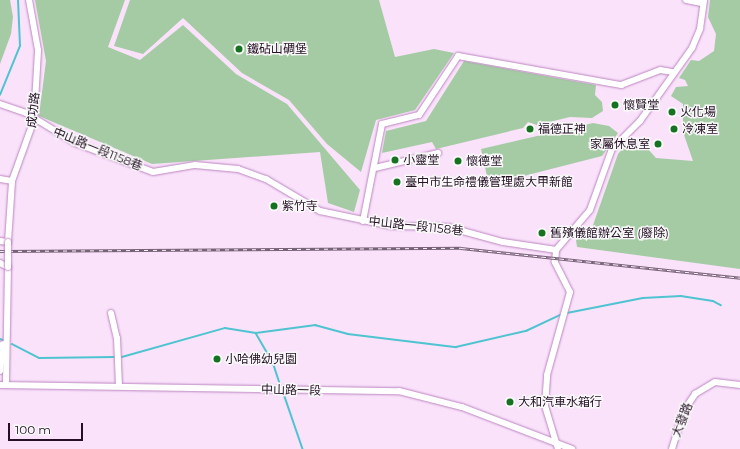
<!DOCTYPE html>
<meta charset="utf-8">
<style>
body{margin:0}
#map{position:relative;width:740px;height:449px;overflow:hidden;background:#fae2fb;font-family:Montserrat,"Noto Sans TC",sans-serif}
div>[style]{position:absolute}
.green>*{inset:0;background:#a5cba4}
.stream>*{height:1.5px;margin:-0.75px;padding:0 0.75px;transform-origin:0.75px;border-radius:0.75px;background:#4fc4d0}
.roads{filter:drop-shadow(0 0 1px #bc85c0) drop-shadow(0 0 1px #bc85c0)}
.minor>*{height:6px;margin:-3px;padding:0 3px;transform-origin:3px;border-radius:3px;background:#fff}
.rail>*{height:3px;margin-top:-1.5px;transform-origin:0;background:repeating-linear-gradient(90deg,#f8f8f8 0 4.5px,#786179 0 9px);box-sizing:border-box;border-block:1px solid #786179}
.bridges{filter:drop-shadow(0 0 1px #bc85c0) drop-shadow(0 0 1px #bc85c0)}
.minor-bridge>*{height:6px;margin:-3px;padding:0 3px;transform-origin:3px;border-radius:3px;background:#fff}
.dots>*{width:11px;height:11px;translate:-50% -50%;box-sizing:border-box;border:2px solid #f8f8f8;border-radius:50%}
span{translate:-50% -50%;white-space:nowrap;text-align:center;line-height:1.15;-webkit-text-stroke:3px #f8f8f8;paint-order:stroke}
.poi-label{font-size:12px;color:#240f25}
.left{translate:0 -50%;text-align:left}
.right{translate:-100% -50%;text-align:right}
.street-label{font-size:12px;color:#240f25}
.scale{position:absolute;left:8px;top:423px;width:75px;height:18px;box-sizing:border-box;border:2px solid #240f25;border-top:0;padding-left:5px;font-size:12px;line-height:14px;white-space:nowrap;color:#240f25;-webkit-text-stroke:3px #f8f8f8;paint-order:stroke}
</style>
<div id="map">
<div class="green">
<i style="clip-path:polygon(0 0,10px 0,13px 17px,11px 34px,0 64px)"></i>
<i style="clip-path:polygon(35px 0,125px 0,108px 47px,140px 60px,183px 25px,236px 74px,287px 104px,360px 190px,354px 212px,328px 203px,320px 152px,152px 164px,39px 116px,46px 61px)"></i>
<i style="clip-path:polygon(130px 0,379px 0,395px 57px,434px 49px,454px 53px,415px 110px,376px 120px,361px 172px,327px 144px,289px 100px,242px 73px,183px 18px,143px 54px,114px 46px)"></i>
<i style="clip-path:polygon(710px 0,740px 0,740px 269px,577px 247px,576px 240px,592px 228px,618px 154px,624px 147px,648px 149px,656px 158px,693px 161px,683px 132px,683px 104px,671px 96px,676px 87px,688px 86px,685px 80px,679px 78px,691px 60px,699px 61px,714px 51px,716px 34px,708px 17px)"></i>
<i style="clip-path:polygon(464px 61px,596px 85px,595px 95px,602px 102px,603px 111px,592px 118px,570px 117px,537px 125px,528px 122px,523px 128px,436px 149px,432px 142px,382px 153px,386px 131px,426px 121px)"></i>
<i style="clip-path:polygon(593px 123px,609px 126px,618px 133px,602px 156px,489px 185px,481px 149px)"></i>
</div>
<div class="stream">
<i style="left:0;top:95px;width:53px;rotate:-67.8deg"></i>
<i style="left:20px;top:46px;width:46px;rotate:-92.5deg"></i>
<i style="left:567px;top:313px;width:77px;rotate:-11.2deg"></i>
<i style="left:643px;top:298px;width:38px;rotate:-3deg"></i>
<i style="left:681px;top:296px;width:32px;rotate:9deg"></i>
<i style="left:713px;top:301px;width:9px;rotate:27deg"></i>
<i style="left:256px;top:333px;width:34px;rotate:60deg"></i>
<i style="left:273px;top:362px;width:26px;rotate:72deg"></i>
<i style="left:0;top:339px;width:3px;rotate:18deg"></i>
<i style="left:12px;top:344px;width:30px;rotate:27deg"></i>
<i style="left:39px;top:358px;width:75px;rotate:-0.8deg"></i>
<i style="left:122px;top:357px;width:107px;rotate:-15.7deg"></i>
<i style="left:225px;top:328px;width:31px;rotate:9deg"></i>
<i style="left:256px;top:333px;width:60px;rotate:-7.7deg"></i>
<i style="left:315px;top:325px;width:34px;rotate:15deg"></i>
<i style="left:348px;top:334px;width:109px;rotate:6.9deg"></i>
<i style="left:456px;top:347px;width:72px;rotate:-12.9deg"></i>
<i style="left:526px;top:331px;width:38px;rotate:-25deg"></i>
<i style="left:283px;top:391px;width:61px;rotate:71deg"></i>
</div>
<div class="roads">
<div class="minor">
<i style="left:686px;top:0;width:15px;rotate:11deg"></i>
<i style="left:0;top:104px;width:28px;rotate:19deg"></i>
<i style="left:26px;top:113px;width:57px;rotate:31.5deg"></i>
<i style="left:75px;top:143px;width:83px;rotate:20.4deg"></i>
<i style="left:153px;top:172px;width:43px;rotate:-9.5deg"></i>
<i style="left:195px;top:165px;width:43px;rotate:5.3deg"></i>
<i style="left:238px;top:169px;width:30px;rotate:20deg"></i>
<i style="left:266px;top:179px;width:63px;rotate:30.7deg"></i>
<i style="left:320px;top:211px;width:73px;rotate:11.9deg"></i>
<i style="left:391px;top:226px;width:57px;rotate:1deg"></i>
<i style="left:448px;top:227px;width:57px;rotate:15.3deg"></i>
<i style="left:503px;top:242px;width:54px;rotate:8.6deg"></i>
<i style="left:375px;top:168px;width:65px;rotate:-13.4deg"></i>
<i style="left:0;top:179px;width:12px;rotate:9deg"></i>
<i style="left:363px;top:221px;width:99px;rotate:-78.9deg"></i>
<i style="left:382px;top:124px;width:38px;rotate:-14deg"></i>
<i style="left:419px;top:115px;width:71px;rotate:-56.5deg"></i>
<i style="left:458px;top:56px;width:166px;rotate:10.1deg"></i>
<i style="left:621px;top:85px;width:42px;rotate:-21deg"></i>
<i style="left:660px;top:70px;width:12px;rotate:9deg"></i>
<i style="left:0;top:241px;width:8px;rotate:7deg"></i>
<i style="left:8px;top:242px;width:61px;rotate:-86.2deg"></i>
<i style="left:12px;top:181px;width:65px;rotate:-70.2deg"></i>
<i style="left:34px;top:120px;width:70px;rotate:-86.7deg"></i>
<i style="left:38px;top:50px;width:51px;rotate:-100.2deg"></i>
<i style="left:0;top:263px;width:9px;rotate:27deg"></i>
<i style="left:8px;top:267px;width:118px;rotate:91deg"></i>
<i style="left:111px;top:313px;width:26px;rotate:77deg"></i>
<i style="left:117px;top:338px;width:48px;rotate:87.6deg"></i>
<i style="left:0;top:371px;width:27px;rotate:-84deg"></i>
<i style="left:0;top:385px;width:399px;rotate:0.9deg"></i>
<i style="left:399px;top:391px;width:65px;rotate:14.3deg"></i>
<i style="left:462px;top:407px;width:118px;rotate:20.9deg"></i>
<i style="left:558px;top:449px;width:45px;rotate:-106.8deg"></i>
<i style="left:545px;top:406px;width:31px;rotate:-86deg"></i>
<i style="left:547px;top:375px;width:86px;rotate:-74.5deg"></i>
<i style="left:570px;top:292px;width:34px;rotate:-117deg"></i>
<i style="left:555px;top:262px;width:12px;rotate:-85deg"></i>
<i style="left:556px;top:250px;width:52px;rotate:-49.6deg"></i>
<i style="left:590px;top:210px;width:65px;rotate:-70.2deg"></i>
<i style="left:612px;top:149px;width:40px;rotate:-45deg"></i>
<i style="left:640px;top:121px;width:90px;rotate:-54.5deg"></i>
<i style="left:692px;top:48px;width:21px;rotate:-67deg"></i>
<i style="left:700px;top:29px;width:29px;rotate:-82deg"></i>
<i style="left:672px;top:449px;width:39px;rotate:-73deg"></i>
<i style="left:683px;top:412px;width:22px;rotate:-56deg"></i>
<i style="left:695px;top:394px;width:23px;rotate:-31deg"></i>
<i style="left:715px;top:382px;width:25px;rotate:7deg"></i>
</div>
</div>
<div class="rail">
<i style="left:0;top:251px;width:461px;rotate:-0.4deg"></i>
<i style="left:461px;top:248px;width:281px;rotate:6.1deg"></i>
</div>
<div class="bridges">
<div class="minor-bridge">
<i style="left:8px;top:267px;width:25px;rotate:-90deg"></i>
</div>
</div>
<div class="dots">
<i style="left:239px;top:49px;background:#157221"></i>
<i style="left:615px;top:105px;background:#157221"></i>
<i style="left:672px;top:112px;background:#157221"></i>
<i style="left:530px;top:129px;background:#157221"></i>
<i style="left:674px;top:129px;background:#157221"></i>
<i style="left:658px;top:144px;background:#157221"></i>
<i style="left:395px;top:160px;background:#157221"></i>
<i style="left:458px;top:161px;background:#157221"></i>
<i style="left:397px;top:182px;background:#157221"></i>
<i style="left:274px;top:206px;background:#157221"></i>
<i style="left:542px;top:233px;background:#157221"></i>
<i style="left:217px;top:359px;background:#157221"></i>
<i style="left:510px;top:402px;background:#157221"></i>
</div>
<div class="poi-label">
<span class="left" style="left:247px;top:49px">鐵砧山碉堡</span>
<span class="left" style="left:623px;top:105px">懷賢堂</span>
<span class="left" style="left:680px;top:112px">火化場</span>
<span class="left" style="left:538px;top:129px">福德正神</span>
<span class="left" style="left:682px;top:129px">冷凍室</span>
<span class="right" style="left:650px;top:144px">家屬休息室</span>
<span class="left" style="left:403px;top:160px">小靈堂</span>
<span class="left" style="left:466px;top:161px">懷德堂</span>
<span class="left" style="left:405px;top:182px">臺中市生命禮儀管理處大甲新館</span>
<span class="left" style="left:282px;top:206px">紫竹寺</span>
<span class="left" style="left:550px;top:233px">舊殯儀館辦公室 (廢除)</span>
<span class="left" style="left:225px;top:359px">小哈佛幼兒園</span>
<span class="left" style="left:518px;top:402px">大和汽車水箱行</span>
</div>
<div class="street-label">
<span style="left:33px;top:110px;rotate:-84deg">成功路</span>
<span style="left:98px;top:149px;rotate:22deg">中山路一段1158巷</span>
<span style="left:416px;top:226px;rotate:6deg">中山路一段1158巷</span>
<span style="left:291px;top:390px;rotate:1deg">中山路一段</span>
<span style="left:682px;top:420px;rotate:-69deg">大發路</span>
</div>
<div class="scale">100 m</div>
</div>
